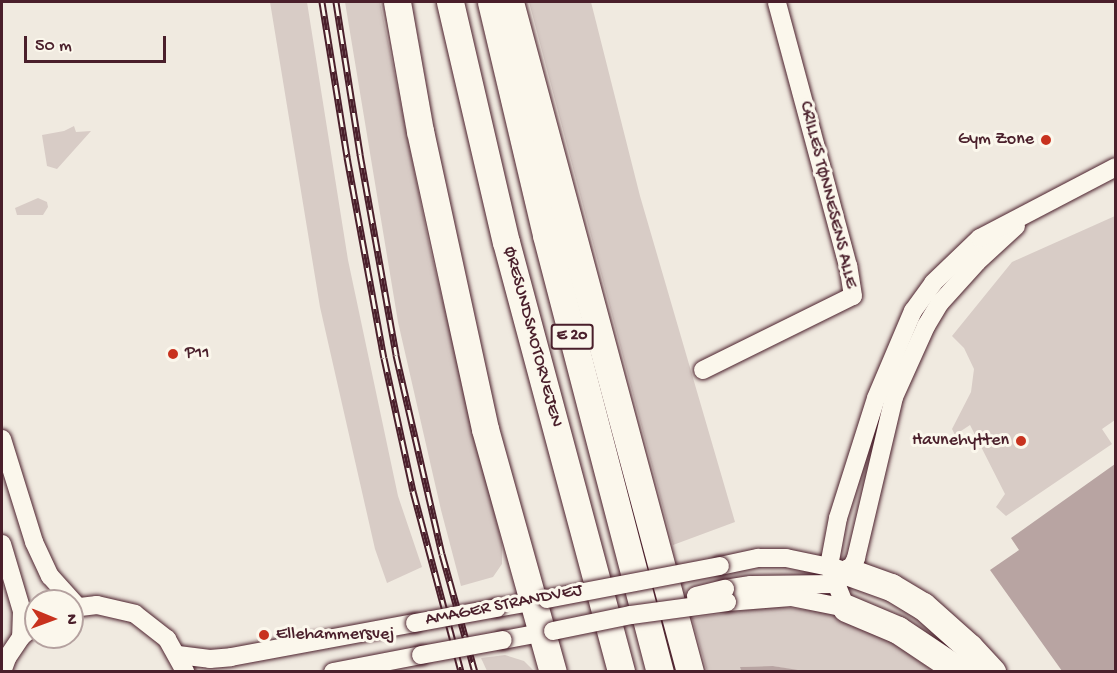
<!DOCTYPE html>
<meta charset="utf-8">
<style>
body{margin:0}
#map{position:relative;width:1117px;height:673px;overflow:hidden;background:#f0eae0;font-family:"Gochi Hand",sans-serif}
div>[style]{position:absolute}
.green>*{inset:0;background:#d8ccc6}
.water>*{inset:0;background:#b8a4a2}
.roads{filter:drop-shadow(0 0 2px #4a1f2b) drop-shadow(0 0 2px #4a1f2b)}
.minor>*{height:18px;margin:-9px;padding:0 9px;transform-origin:9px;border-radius:9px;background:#fbf7ec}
.highway>*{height:27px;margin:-13.5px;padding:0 13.5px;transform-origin:13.5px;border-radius:13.5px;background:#fbf7ec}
.rail>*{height:7px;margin-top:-3.5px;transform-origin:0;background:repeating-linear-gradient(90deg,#fbf7ec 0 14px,#4a1f2b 0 28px);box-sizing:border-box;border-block:2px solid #4a1f2b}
.bridges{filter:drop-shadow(0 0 2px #4a1f2b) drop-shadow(0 0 2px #4a1f2b)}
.minor-bridge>*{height:18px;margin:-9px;padding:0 9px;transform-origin:9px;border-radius:9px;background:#fbf7ec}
.dots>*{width:16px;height:16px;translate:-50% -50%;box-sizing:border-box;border:3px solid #fbf7ec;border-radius:50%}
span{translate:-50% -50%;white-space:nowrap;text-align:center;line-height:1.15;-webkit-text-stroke:6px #fbf7ec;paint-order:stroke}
.shield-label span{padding:2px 4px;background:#fbf7ec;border:2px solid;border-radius:4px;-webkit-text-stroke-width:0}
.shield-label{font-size:16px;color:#4a1f2b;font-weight:700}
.poi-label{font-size:18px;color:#4a1f2b}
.right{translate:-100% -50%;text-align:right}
.left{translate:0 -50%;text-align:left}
.street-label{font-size:18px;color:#4a1f2b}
.frame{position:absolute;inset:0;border:3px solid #4a1f2b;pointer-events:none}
.north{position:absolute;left:24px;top:589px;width:60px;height:60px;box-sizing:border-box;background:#fbf7ec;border:2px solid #b4a19f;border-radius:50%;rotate:91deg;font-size:16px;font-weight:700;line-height:24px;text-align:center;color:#4a1f2b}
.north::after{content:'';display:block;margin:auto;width:21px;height:27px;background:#c8321e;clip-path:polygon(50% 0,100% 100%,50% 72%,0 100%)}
.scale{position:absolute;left:24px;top:36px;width:142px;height:27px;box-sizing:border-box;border:3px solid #4a1f2b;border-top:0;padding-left:8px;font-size:18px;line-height:21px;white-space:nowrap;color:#4a1f2b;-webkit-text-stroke:4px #fbf7ec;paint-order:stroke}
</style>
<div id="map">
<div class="green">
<i style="clip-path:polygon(270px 2px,307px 2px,348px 260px,398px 496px,422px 567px,387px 583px,375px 549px,320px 307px)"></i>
<i style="clip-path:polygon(345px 2px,380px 2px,430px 249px,502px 544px,502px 564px,493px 577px,461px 586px,441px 510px,398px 322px)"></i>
<i style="clip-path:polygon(529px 2px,591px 2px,640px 196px,735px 522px,673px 545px)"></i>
<i style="clip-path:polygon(74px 126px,76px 132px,91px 131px,57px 169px,47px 166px,42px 135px,64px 131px)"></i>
<i style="clip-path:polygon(38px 198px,47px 202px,48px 207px,43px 215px,17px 215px,15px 208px)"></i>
<i style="clip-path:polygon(1115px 216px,1115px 420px,1102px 429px,1112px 444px,1006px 516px,996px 507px,1005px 494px,970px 425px,955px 435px,952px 429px,971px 392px,974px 369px,964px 348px,952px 336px,1012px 262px)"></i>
<i style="clip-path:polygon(776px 606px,830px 613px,883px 636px,933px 671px,804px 672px,773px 666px,740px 667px,741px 671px,707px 671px,692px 618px)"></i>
<i style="clip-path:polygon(505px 655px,524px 661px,534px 671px,487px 671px,481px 658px)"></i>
</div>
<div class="water">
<i style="clip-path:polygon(1115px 464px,1115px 671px,1062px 671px,990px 570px,1019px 550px,1011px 538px)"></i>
<i style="clip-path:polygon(773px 666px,804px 671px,741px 671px,740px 667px)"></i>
</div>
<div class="roads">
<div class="minor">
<i style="left:703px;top:370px;width:167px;rotate:-26.3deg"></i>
<i style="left:853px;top:296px;width:30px;rotate:-99deg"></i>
<i style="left:848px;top:266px;width:273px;rotate:-105.1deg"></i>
<i style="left:2px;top:439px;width:108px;rotate:72.7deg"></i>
<i style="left:34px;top:542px;width:38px;rotate:65deg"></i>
<i style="left:50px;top:576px;width:40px;rotate:48deg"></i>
<i style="left:2px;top:544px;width:70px;rotate:73.4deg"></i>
<i style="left:22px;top:611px;width:26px;rotate:92deg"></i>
<i style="left:720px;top:566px;width:39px;rotate:-12deg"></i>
<i style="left:758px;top:558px;width:28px"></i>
<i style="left:786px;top:558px;width:54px;rotate:11.7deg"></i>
<i style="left:725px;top:589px;width:26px;rotate:-9deg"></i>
<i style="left:751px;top:585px;width:84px;rotate:-0.7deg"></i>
<i style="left:835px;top:584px;width:18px;rotate:-41deg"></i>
<i style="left:849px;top:572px;width:16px;rotate:-63deg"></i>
<i style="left:856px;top:558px;width:165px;rotate:-76.7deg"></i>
<i style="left:894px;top:397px;width:78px;rotate:-65.7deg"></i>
<i style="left:926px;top:326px;width:27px;rotate:-59deg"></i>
<i style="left:940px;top:303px;width:55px;rotate:-47.9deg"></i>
<i style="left:977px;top:262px;width:53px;rotate:-42.7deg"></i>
<i style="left:727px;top:602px;width:64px;rotate:-4.5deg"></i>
<i style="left:791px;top:597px;width:56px;rotate:11.3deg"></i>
<i style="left:72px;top:608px;width:25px;rotate:-7deg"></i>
<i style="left:97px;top:605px;width:39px;rotate:13deg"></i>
<i style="left:135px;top:614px;width:41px;rotate:38deg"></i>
<i style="left:167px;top:639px;width:38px;rotate:61deg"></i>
<i style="left:497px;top:608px;width:46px;rotate:-10.1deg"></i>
<i style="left:846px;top:608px;width:45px;rotate:-112deg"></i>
<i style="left:829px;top:566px;width:49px;rotate:-79.4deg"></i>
<i style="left:838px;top:518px;width:126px;rotate:-72.4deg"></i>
<i style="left:876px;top:398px;width:95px;rotate:-67deg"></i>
<i style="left:913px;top:311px;width:34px;rotate:-54deg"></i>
<i style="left:933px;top:283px;width:65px;rotate:-43.8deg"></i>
<i style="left:980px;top:238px;width:153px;rotate:-27.6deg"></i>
<i style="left:503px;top:640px;width:49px;rotate:-10.6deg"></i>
<i style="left:178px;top:655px;width:32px;rotate:7deg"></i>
<i style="left:210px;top:659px;width:21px;rotate:-5deg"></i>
<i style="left:231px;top:657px;width:187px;rotate:-10.5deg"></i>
<i style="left:2px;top:672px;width:15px;rotate:-70deg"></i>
<i style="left:7px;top:658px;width:25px;rotate:-56deg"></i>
<i style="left:21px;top:637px;width:20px;rotate:-41deg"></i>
<i style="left:333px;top:672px;width:90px;rotate:-10.9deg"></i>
</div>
<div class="highway">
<i style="left:397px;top:2px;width:131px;rotate:79.9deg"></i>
<i style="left:420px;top:131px;width:305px;rotate:77.7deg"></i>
<i style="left:485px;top:429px;width:252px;rotate:74.4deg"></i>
<i style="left:450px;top:2px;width:246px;rotate:76.9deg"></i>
<i style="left:506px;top:242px;width:445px;rotate:75deg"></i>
<i style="left:491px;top:2px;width:239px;rotate:76.7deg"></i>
<i style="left:546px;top:235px;width:452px;rotate:75.4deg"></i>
<i style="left:510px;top:2px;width:694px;rotate:74.96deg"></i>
<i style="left:849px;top:572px;width:45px;rotate:19.7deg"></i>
<i style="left:891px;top:587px;width:37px;rotate:31deg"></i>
<i style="left:923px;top:606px;width:62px;rotate:41.7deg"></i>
<i style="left:969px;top:647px;width:34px;rotate:47deg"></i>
<i style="left:846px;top:608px;width:56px;rotate:22.9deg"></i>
<i style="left:898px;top:630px;width:76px;rotate:33.7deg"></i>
</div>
</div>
<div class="rail">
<i style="left:322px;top:2px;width:157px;rotate:80.8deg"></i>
<i style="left:347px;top:157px;width:204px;rotate:79.6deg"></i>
<i style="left:384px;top:358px;width:136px;rotate:77.7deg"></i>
<i style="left:413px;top:491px;width:187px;rotate:75.1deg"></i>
<i style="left:336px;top:2px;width:154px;rotate:81deg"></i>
<i style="left:360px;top:154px;width:204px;rotate:79.8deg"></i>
<i style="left:396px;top:355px;width:204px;rotate:77deg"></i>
<i style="left:442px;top:554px;width:123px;rotate:74.4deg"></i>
</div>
<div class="bridges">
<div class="minor-bridge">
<i style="left:696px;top:596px;width:30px;rotate:-14deg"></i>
<i style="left:547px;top:599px;width:176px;rotate:-10.8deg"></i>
<i style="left:415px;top:623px;width:83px;rotate:-10.4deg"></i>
<i style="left:553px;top:631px;width:80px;rotate:-11.6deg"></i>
<i style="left:631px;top:615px;width:97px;rotate:-7.7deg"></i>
<i style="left:421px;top:655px;width:83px;rotate:-10.4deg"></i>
</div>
</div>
<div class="dots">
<i style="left:1046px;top:140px;background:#c8321e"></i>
<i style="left:173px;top:354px;background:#c8321e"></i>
<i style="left:1021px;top:441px;background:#c8321e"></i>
<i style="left:264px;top:635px;background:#c8321e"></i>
</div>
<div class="shield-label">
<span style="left:572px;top:337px">E 20</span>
</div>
<div class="poi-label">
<span class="right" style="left:1034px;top:140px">Gym Zone</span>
<span class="left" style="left:185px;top:354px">P11</span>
<span class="right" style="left:1009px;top:441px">Havnehytten</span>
<span class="left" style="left:276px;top:635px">Ellehammersvej</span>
</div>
<div class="street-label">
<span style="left:827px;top:195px;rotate:76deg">CRILLES TØNNESENS ALLE</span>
<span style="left:532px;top:337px;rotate:75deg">ØRESUNDSMOTORVEJEN</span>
<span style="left:504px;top:606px;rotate:-11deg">AMAGER STRANDVEJ</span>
</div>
<div class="frame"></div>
<div class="north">N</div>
<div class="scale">50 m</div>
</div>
